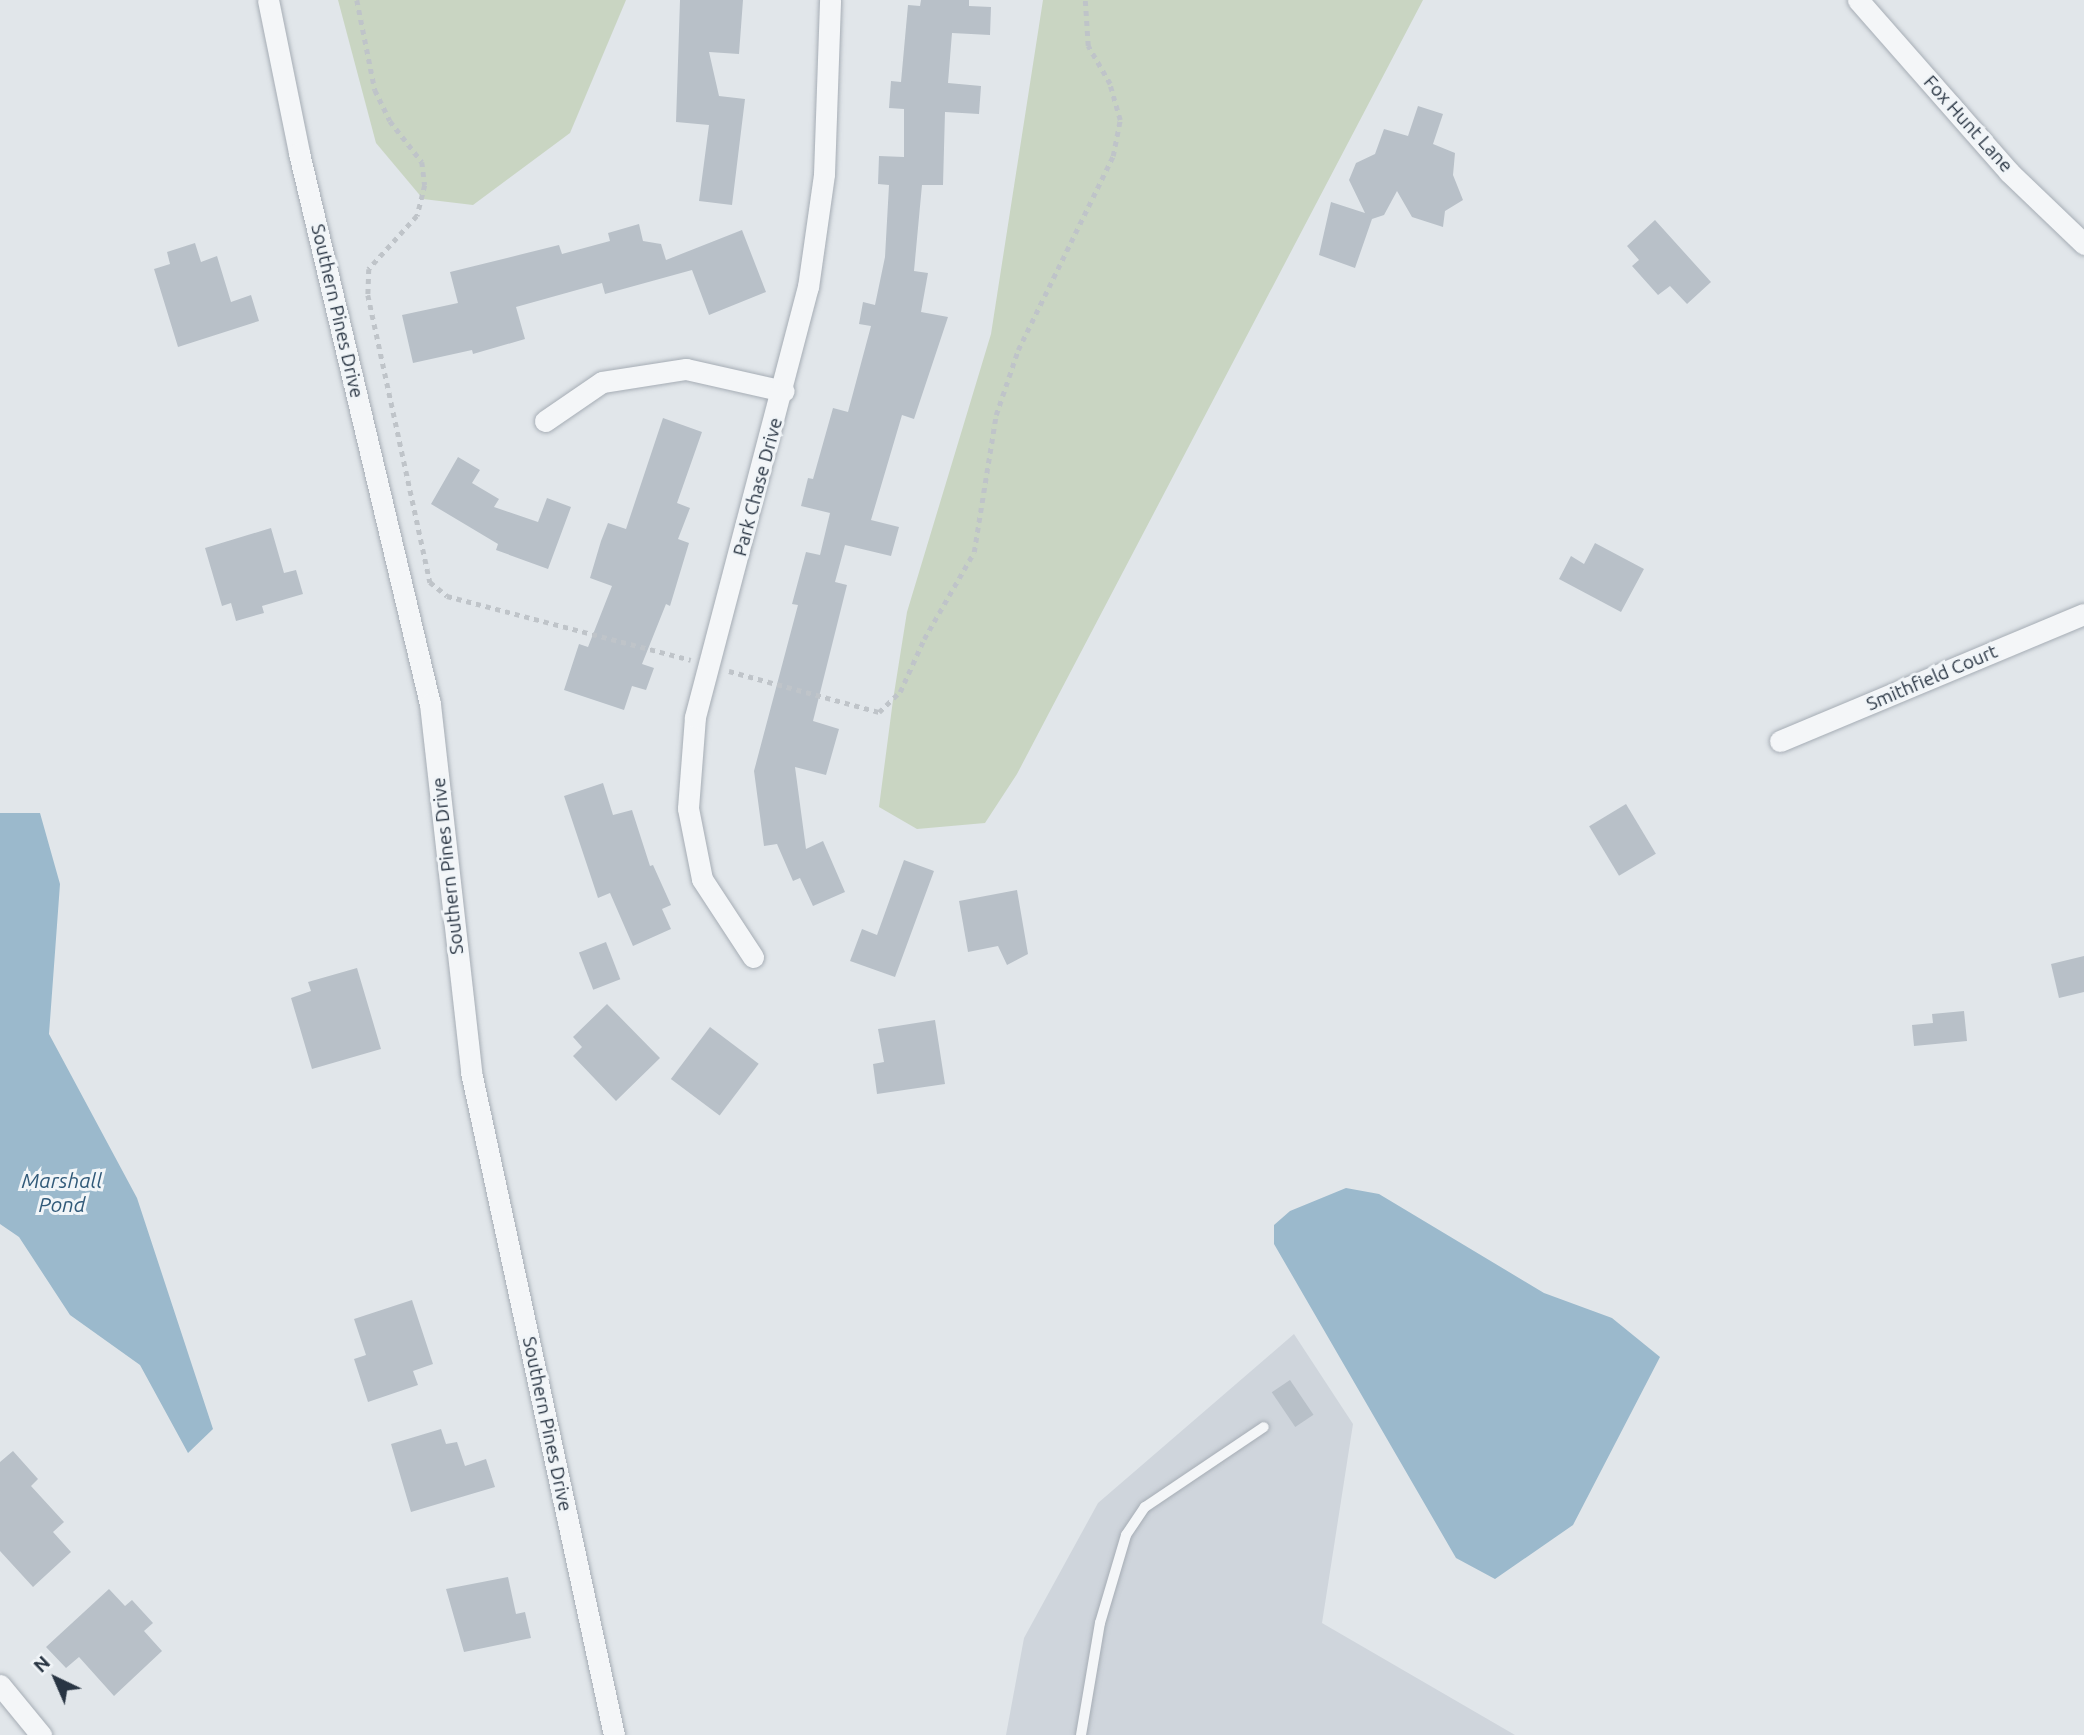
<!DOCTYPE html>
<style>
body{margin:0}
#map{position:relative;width:2084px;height:1735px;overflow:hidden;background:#e1e6ea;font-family:Ubuntu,sans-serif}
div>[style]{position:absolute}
.built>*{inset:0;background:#cfd5dc}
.green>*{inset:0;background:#c9d5c2}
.water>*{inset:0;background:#9bb9cc}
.building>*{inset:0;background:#b8c0c8;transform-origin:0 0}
.path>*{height:4.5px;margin-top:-2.25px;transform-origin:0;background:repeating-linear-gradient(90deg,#bfc4c9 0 5px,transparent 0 10px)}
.roads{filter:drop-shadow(0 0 2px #a6adb5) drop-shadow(0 0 2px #a6adb5)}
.service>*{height:10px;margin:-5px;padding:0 5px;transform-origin:5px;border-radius:5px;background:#f4f6f8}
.minor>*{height:21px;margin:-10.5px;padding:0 10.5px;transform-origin:10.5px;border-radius:10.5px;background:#f4f6f8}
span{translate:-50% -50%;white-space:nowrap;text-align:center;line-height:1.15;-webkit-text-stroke:6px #f1f5f8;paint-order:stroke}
.street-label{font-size:19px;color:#293543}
.water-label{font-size:21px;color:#315a79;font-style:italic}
.north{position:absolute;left:21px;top:1644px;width:70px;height:70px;-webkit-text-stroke:5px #f1f5f8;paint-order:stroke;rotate:316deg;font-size:19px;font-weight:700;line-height:28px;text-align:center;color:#293543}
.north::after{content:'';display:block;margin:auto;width:24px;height:32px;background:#293543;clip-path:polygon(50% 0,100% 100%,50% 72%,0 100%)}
</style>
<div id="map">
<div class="built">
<i style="clip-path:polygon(1294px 1334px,1353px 1424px,1322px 1623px,1515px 1735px,1006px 1735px,1024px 1638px,1098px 1503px)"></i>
</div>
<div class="green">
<i style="clip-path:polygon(338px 0,626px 0,570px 133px,473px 205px,423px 199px,376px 143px)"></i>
<i style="clip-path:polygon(1043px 0,1423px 0,1017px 774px,985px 823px,917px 829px,879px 807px,893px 700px,907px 612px,991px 334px)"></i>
</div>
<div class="water">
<i style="clip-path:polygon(0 813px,40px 813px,60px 884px,49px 1034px,137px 1198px,213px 1429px,188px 1453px,140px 1365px,70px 1315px,19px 1237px,0 1224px)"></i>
<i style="clip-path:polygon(1346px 1188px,1379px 1194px,1544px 1293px,1612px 1318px,1660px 1357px,1573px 1525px,1495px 1579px,1456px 1558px,1274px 1244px,1274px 1225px,1290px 1211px)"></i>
</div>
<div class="building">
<i style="clip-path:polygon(680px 0,743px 0,739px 54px,709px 52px,719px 96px,745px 99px,732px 205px,699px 201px,709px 125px,676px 122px)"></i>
<i style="clip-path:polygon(921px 0,969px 0,969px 6px,991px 7px,990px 35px,952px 33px,948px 83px,981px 86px,979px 114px,945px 112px,943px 185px,922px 185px,914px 271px,928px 273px,921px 312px,948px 317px,914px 419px,902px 415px,871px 520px,899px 527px,891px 556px,845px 545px,835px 582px,847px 585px,813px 721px,839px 729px,826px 775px,795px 767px,806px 849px,823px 841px,845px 892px,813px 906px,800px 878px,793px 881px,777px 844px,764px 846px,754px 771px,798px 605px,792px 604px,806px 552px,820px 555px,830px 513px,801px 506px,808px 478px,813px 479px,833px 408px,848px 412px,871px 326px,859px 324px,863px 302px,875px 305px,885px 257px,889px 185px,878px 184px,879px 156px,904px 157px,904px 109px,889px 108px,891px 81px,901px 82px,908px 5px,920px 6px)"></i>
<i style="clip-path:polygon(1418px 106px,1443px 114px,1433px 144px,1455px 153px,1453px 175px,1463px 200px,1445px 211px,1443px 227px,1412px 217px,1397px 191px,1384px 215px,1372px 219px,1355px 268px,1319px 255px,1331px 202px,1365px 213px,1349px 180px,1356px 163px,1375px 154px,1384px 129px,1408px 136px)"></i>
<i style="clip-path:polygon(1655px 220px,1711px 282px,1687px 304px,1670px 286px,1658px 295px,1632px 266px,1639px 260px,1627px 246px)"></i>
<i style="clip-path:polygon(639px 224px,643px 241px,661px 244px,666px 260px,742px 230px,766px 292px,709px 315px,692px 270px,605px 294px,602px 283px,516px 307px,525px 339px,473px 354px,472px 350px,413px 363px,402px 315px,458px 303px,450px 272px,559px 245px,562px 254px,610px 241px,608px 233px)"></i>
<i style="clip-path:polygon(195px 243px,201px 262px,217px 256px,231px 302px,251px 295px,259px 321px,178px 347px,154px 269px,170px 264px,167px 252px)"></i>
<i style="clip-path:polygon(663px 418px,702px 432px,677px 503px,690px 508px,678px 539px,689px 543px,670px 606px,666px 604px,642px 664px,654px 668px,646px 690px,632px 686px,624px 710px,564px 690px,579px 644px,588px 647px,612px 586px,590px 578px,601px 541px,608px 523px,626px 529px)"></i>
<i style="clip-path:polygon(458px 457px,480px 470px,472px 483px,499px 499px,494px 507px,538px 522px,547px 498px,571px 507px,548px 569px,496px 550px,498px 544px,431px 504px)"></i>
<i style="clip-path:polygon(271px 528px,284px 573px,296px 570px,303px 594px,262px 606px,264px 613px,236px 621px,231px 603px,222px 606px,205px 548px)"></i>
<i style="clip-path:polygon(1595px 543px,1644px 569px,1621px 612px,1559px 579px,1571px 556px,1584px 564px)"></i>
<i style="clip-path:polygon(603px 783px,613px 815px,632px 810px,650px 866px,653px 865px,671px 905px,662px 909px,671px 929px,633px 946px,610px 893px,598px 898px,564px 796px)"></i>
<i style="left:1626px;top:804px;width:58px;height:43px;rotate:59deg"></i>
<i style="clip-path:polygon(904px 860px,934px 871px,895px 977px,850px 961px,862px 929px,877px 935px)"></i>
<i style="clip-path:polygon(1017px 890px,1028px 954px,1007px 965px,998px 946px,968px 952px,959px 901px)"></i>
<i style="left:606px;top:942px;width:40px;height:29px;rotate:69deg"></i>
<i style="clip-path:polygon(2084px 956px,2084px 992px,2059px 998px,2051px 964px)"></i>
<i style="clip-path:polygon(357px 968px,381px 1049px,312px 1069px,291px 998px,311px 991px,308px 982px)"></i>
<i style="clip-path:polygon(607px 1004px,660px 1058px,616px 1101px,573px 1056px,582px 1047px,573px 1037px)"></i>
<i style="clip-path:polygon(1964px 1011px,1967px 1041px,1914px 1046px,1912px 1025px,1933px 1023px,1932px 1014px)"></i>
<i style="clip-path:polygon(935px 1020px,945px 1084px,877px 1094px,873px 1064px,884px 1062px,878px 1029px)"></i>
<i style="left:710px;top:1027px;width:61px;height:65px;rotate:37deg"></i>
<i style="clip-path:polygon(412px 1300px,433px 1364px,413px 1371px,418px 1385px,368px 1402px,354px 1359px,366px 1355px,354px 1319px)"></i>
<i style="left:1290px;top:1380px;width:42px;height:22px;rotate:56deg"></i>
<i style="clip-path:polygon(441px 1429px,446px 1444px,457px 1442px,465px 1466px,486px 1459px,495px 1487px,411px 1512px,391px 1444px)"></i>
<i style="clip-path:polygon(13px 1451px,38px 1479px,31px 1486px,64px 1522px,53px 1532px,71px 1552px,33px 1587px,0 1551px,0 1462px)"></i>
<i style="clip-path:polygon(508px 1577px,516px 1614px,525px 1612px,531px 1638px,464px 1652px,446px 1589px)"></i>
<i style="clip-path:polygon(109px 1589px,125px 1606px,132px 1600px,153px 1623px,144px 1631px,162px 1651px,114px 1696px,79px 1657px,66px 1668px,46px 1647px)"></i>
</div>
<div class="path">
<i style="left:357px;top:0;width:92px;rotate:78.7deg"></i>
<i style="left:375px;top:90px;width:34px;rotate:64deg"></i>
<i style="left:390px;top:121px;width:52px;rotate:52deg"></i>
<i style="left:422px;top:162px;width:23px;rotate:83deg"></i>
<i style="left:425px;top:185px;width:32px;rotate:104deg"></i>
<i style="left:417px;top:216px;width:72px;rotate:132.2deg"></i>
<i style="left:369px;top:269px;width:26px;rotate:92deg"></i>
<i style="left:368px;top:295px;width:294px;rotate:77.8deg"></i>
<i style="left:430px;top:582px;width:22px;rotate:39deg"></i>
<i style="left:447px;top:596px;width:252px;rotate:14.7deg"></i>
<i style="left:729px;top:671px;width:156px;rotate:15.3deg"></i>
<i style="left:879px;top:712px;width:29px;rotate:-44deg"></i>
<i style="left:900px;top:692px;width:58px;rotate:-65.6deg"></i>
<i style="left:924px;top:639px;width:100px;rotate:-60.1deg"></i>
<i style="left:974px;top:552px;width:139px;rotate:-80.9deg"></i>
<i style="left:996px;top:415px;width:69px;rotate:-71.3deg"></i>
<i style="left:1018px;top:350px;width:216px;rotate:-63.9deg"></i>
<i style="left:1113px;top:156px;width:37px;rotate:-79deg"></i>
<i style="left:1120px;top:120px;width:37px;rotate:-106deg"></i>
<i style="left:1110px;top:84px;width:44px;rotate:-120.1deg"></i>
<i style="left:1088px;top:46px;width:46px;rotate:-93.7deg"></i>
</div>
<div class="roads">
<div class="service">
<i style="left:1081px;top:1735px;width:114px;rotate:-80.4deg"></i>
<i style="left:1100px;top:1623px;width:92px;rotate:-73.5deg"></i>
<i style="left:1126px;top:1535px;width:34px;rotate:-56deg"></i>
<i style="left:1145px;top:1507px;width:143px;rotate:-33.9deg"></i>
</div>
<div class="minor">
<i style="left:268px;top:0;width:156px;rotate:78.5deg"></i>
<i style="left:299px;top:153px;width:566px;rotate:76.63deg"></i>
<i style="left:430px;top:704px;width:370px;rotate:83.6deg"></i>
<i style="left:471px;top:1072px;width:678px;rotate:77.83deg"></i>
<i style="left:1858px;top:0;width:229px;rotate:48.7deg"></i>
<i style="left:2009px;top:172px;width:104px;rotate:43.8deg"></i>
<i style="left:545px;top:421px;width:69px;rotate:-34.4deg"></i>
<i style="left:602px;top:382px;width:85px;rotate:-8.8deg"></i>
<i style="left:686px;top:369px;width:100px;rotate:12.7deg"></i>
<i style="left:1780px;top:741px;width:329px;rotate:-22.7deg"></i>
<i style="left:753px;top:957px;width:93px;rotate:-123.2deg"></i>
<i style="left:702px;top:879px;width:72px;rotate:-101.2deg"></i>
<i style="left:688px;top:808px;width:91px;rotate:-85.6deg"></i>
<i style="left:695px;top:717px;width:445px;rotate:-75.3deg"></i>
<i style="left:808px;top:287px;width:114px;rotate:-81.9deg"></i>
<i style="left:824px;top:174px;width:174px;rotate:-88deg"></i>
<i style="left:0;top:1685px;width:65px;rotate:50.6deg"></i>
</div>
</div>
<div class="street-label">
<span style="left:1968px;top:124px;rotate:48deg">Fox Hunt Lane</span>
<span style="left:337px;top:311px;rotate:77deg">Southern Pines Drive</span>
<span style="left:758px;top:487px;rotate:-75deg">Park Chase Drive</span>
<span style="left:1932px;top:678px;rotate:-23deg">Smithfield Court</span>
<span style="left:448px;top:866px;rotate:-96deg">Southern Pines Drive</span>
<span style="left:547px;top:1424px;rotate:78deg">Southern Pines Drive</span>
</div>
<div class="water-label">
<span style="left:62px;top:1192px">Marshall<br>Pond</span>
</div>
<div class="north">N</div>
</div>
